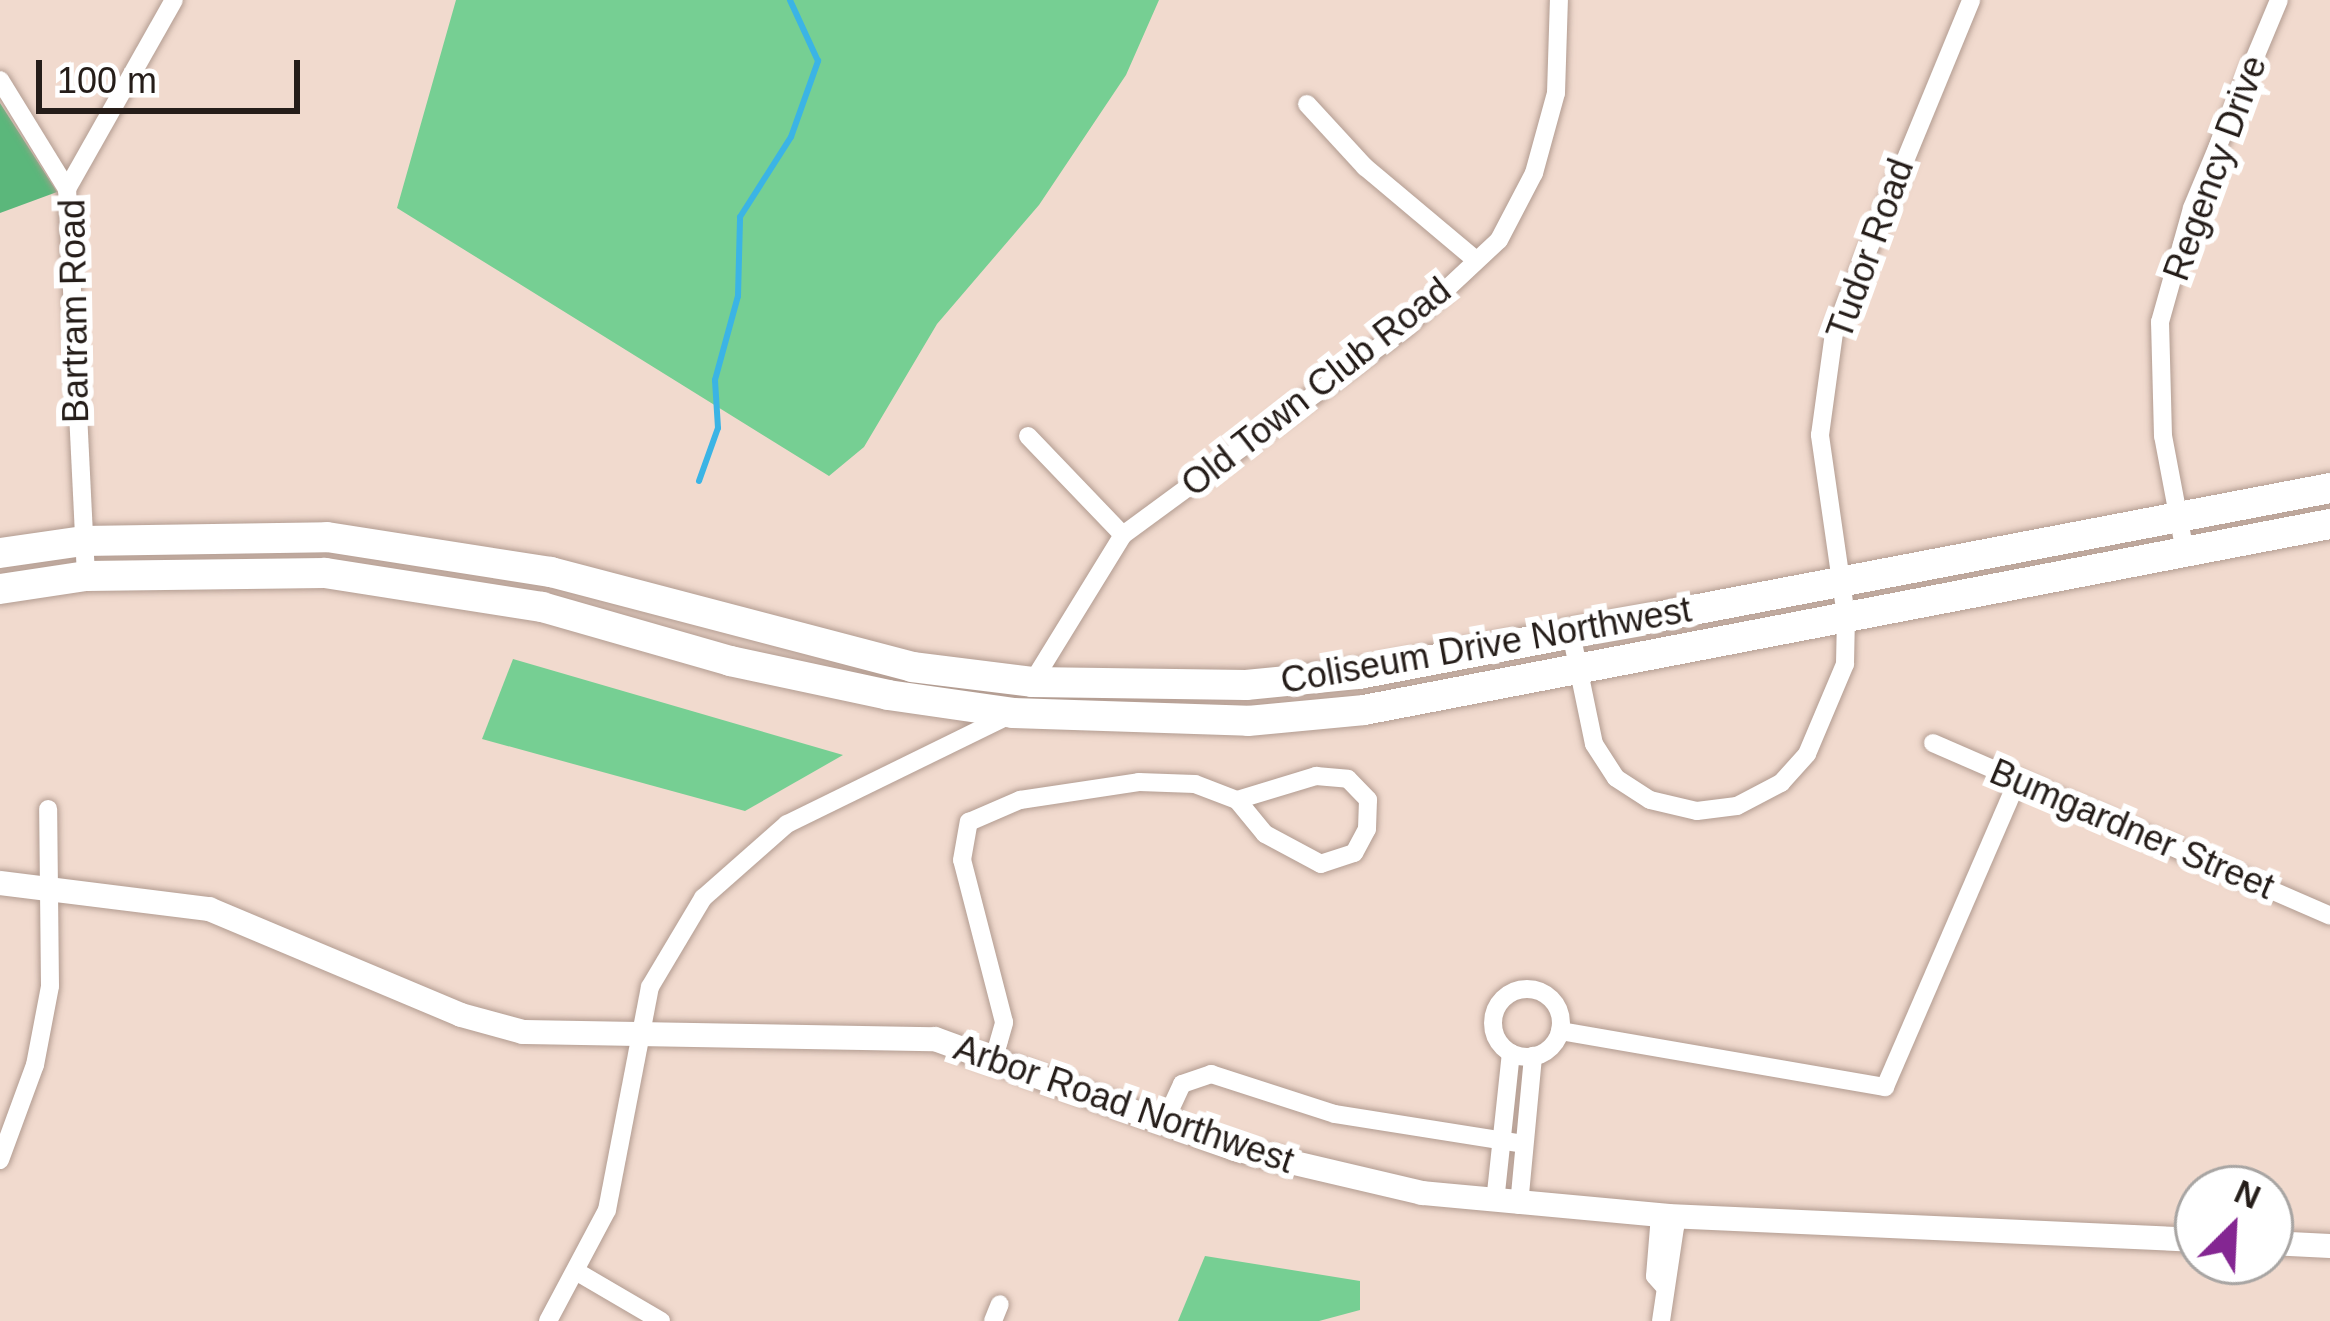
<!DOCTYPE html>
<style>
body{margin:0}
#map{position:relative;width:2330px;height:1321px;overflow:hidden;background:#f1dace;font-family:Arial,sans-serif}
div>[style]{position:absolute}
.green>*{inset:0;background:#76cf93}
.forest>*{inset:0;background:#5bb77b}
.stream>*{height:6px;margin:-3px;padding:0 3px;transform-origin:3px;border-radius:3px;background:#3bb4e5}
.roads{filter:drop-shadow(0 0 3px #b29c91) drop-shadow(0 0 3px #b29c91)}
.minor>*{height:18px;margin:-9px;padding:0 9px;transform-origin:9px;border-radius:9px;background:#fff}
.minor>.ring{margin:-9px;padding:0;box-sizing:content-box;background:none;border:18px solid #fff;border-radius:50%}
.tertiary>*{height:24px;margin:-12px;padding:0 12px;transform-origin:12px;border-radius:12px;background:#fff}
.primary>*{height:30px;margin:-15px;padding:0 15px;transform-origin:15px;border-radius:15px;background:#fff}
span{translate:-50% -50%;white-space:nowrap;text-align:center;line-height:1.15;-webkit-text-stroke:12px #fff;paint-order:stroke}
.street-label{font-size:36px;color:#251d19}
.north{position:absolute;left:2174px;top:1165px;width:120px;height:120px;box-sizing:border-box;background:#fff;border:3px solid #a8a5a3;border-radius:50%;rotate:24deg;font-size:33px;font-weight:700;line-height:48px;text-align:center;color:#251d19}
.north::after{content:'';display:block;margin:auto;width:42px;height:54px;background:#842692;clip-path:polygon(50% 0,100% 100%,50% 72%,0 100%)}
.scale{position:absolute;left:36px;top:60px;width:264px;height:54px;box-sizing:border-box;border:6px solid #251d19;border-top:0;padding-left:15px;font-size:36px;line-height:42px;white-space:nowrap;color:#251d19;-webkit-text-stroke:9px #fff;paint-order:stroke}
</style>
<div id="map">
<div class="green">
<i style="clip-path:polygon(456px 0,1159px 0,1126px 75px,1039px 205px,937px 324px,864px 447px,829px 476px,397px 208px)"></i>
<i style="clip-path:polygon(513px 659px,843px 755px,745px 811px,482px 739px)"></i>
<i style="clip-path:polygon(1205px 1256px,1360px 1281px,1360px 1310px,1319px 1321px,1178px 1321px)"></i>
</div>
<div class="forest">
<i style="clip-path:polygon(0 103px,57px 192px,0 213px)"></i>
</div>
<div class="stream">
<i style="left:699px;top:481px;width:56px;rotate:-70.3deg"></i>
<i style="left:718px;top:428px;width:48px;rotate:-93.6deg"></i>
<i style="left:715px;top:380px;width:87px;rotate:-74.7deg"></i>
<i style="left:738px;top:296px;width:79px;rotate:-88.5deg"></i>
<i style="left:740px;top:217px;width:95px;rotate:-57.5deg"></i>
<i style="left:791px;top:137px;width:81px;rotate:-70.4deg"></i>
<i style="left:818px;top:61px;width:67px;rotate:-114.7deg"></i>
</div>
<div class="roads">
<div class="minor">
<i style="left:0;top:80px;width:128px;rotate:58.4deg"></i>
<i style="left:1307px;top:104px;width:86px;rotate:47.4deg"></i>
<i style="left:1365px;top:167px;width:145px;rotate:40deg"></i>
<i style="left:1028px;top:436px;width:137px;rotate:46.2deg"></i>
<i style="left:2185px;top:552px;width:118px;rotate:-100.7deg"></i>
<i style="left:2163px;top:436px;width:114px;rotate:-91.5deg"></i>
<i style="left:2160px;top:322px;width:118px;rotate:-74.3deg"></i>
<i style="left:2192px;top:208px;width:225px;rotate:-67.3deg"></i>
<i style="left:86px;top:576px;width:387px;rotate:-92.8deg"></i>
<i style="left:67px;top:189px;width:217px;rotate:-60.5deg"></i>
<i style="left:1571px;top:633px;width:113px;rotate:78.3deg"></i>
<i style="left:1594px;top:744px;width:40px;rotate:57.1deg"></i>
<i style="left:1616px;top:778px;width:40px;rotate:32.9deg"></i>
<i style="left:1650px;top:800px;width:48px;rotate:13.2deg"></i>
<i style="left:1697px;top:811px;width:40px;rotate:-7.1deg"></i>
<i style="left:1737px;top:806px;width:50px;rotate:-27.6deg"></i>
<i style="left:1781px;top:783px;width:39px;rotate:-48deg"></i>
<i style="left:1807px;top:754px;width:98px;rotate:-67.1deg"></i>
<i style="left:1845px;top:664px;width:48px;rotate:-88.8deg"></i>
<i style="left:1846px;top:616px;width:183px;rotate:-98.2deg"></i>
<i style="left:1820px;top:435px;width:103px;rotate:-82.2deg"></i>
<i style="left:1834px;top:333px;width:360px;rotate:-67.6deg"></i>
<i style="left:1030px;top:686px;width:177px;rotate:-58.4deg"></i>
<i style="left:1123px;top:535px;width:351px;rotate:-36.3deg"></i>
<i style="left:1406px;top:327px;width:127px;rotate:-43.1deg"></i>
<i style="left:1499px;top:240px;width:76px;rotate:-62.4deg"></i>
<i style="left:1534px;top:173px;width:83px;rotate:-74.6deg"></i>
<i style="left:1556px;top:93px;width:93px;rotate:-88.2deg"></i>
<i style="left:1933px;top:743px;width:433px;rotate:23.5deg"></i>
<i style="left:1316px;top:776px;width:32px;rotate:5deg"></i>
<i style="left:1348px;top:779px;width:29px;rotate:46deg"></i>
<i style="left:1368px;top:800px;width:29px;rotate:92deg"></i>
<i style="left:1367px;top:829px;width:27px;rotate:118deg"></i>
<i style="left:1354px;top:853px;width:35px;rotate:162deg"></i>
<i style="left:1321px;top:864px;width:64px;rotate:-151.8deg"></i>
<i style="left:1265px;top:834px;width:44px;rotate:-129.5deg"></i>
<i style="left:1237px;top:800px;width:83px;rotate:-16.9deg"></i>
<i class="ring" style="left:1493px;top:989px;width:50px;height:50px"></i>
<i style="left:1560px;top:1031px;width:330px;rotate:9.8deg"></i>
<i style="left:1885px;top:1087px;width:335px;rotate:-66.6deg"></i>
<i style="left:994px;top:1058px;width:37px;rotate:-74deg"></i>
<i style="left:1004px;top:1022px;width:167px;rotate:-104.5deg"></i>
<i style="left:962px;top:860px;width:39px;rotate:-80deg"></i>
<i style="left:969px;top:822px;width:56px;rotate:-23.3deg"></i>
<i style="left:1020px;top:800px;width:120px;rotate:-8.6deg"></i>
<i style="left:1139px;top:782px;width:56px;rotate:2deg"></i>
<i style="left:1195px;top:784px;width:45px;rotate:20.9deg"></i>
<i style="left:1164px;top:1123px;width:43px;rotate:-65.2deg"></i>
<i style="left:1182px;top:1084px;width:31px;rotate:-19deg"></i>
<i style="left:1211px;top:1074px;width:130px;rotate:17.9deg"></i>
<i style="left:1335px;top:1114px;width:191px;rotate:9deg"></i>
<i style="left:0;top:1160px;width:101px;rotate:-69.8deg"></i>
<i style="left:35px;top:1065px;width:80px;rotate:-79.2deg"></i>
<i style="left:50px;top:986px;width:177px;rotate:-90.6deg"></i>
<i style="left:1495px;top:1202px;width:150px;rotate:-83.9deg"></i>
<i style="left:1519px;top:1205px;width:150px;rotate:-84.6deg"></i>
<i style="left:579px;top:1273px;width:95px;rotate:30.3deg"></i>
<i style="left:1663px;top:1285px;width:12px;rotate:-132deg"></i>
<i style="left:1655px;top:1276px;width:49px;rotate:-85.3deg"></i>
<i style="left:1659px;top:1227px;width:14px;rotate:-51deg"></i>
<i style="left:548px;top:1321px;width:126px;rotate:-62deg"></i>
<i style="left:607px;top:1210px;width:227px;rotate:-79.1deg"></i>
<i style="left:650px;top:987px;width:104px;rotate:-59.2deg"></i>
<i style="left:703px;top:898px;width:112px;rotate:-41.4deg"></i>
<i style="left:787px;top:824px;width:250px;rotate:-26.1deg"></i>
<i style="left:993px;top:1321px;width:18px;rotate:-68deg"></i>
<i style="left:1661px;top:1321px;width:95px;rotate:-81.5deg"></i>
<i style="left:1675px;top:1227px;width:13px;rotate:-122deg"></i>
</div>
<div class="tertiary">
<i style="left:0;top:883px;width:211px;rotate:7.1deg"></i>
<i style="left:209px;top:909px;width:273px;rotate:22.8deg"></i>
<i style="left:461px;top:1015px;width:64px;rotate:15.3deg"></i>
<i style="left:523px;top:1032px;width:412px;rotate:1deg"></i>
<i style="left:935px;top:1039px;width:320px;rotate:20.1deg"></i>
<i style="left:1235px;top:1149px;width:192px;rotate:13.2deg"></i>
<i style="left:1422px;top:1193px;width:247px;rotate:5.3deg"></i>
<i style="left:1668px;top:1216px;width:531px;rotate:2.59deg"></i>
<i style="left:2270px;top:1243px;width:60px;rotate:2.9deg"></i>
</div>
<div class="primary">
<i style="left:0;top:553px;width:84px;rotate:-8.2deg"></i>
<i style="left:83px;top:541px;width:244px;rotate:-0.9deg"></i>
<i style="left:327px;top:537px;width:227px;rotate:8.9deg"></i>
<i style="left:551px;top:572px;width:373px;rotate:14.7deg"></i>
<i style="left:912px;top:667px;width:121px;rotate:7.1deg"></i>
<i style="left:1032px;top:682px;width:214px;rotate:0.8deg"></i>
<i style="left:1246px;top:685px;width:114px;rotate:-5.6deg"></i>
<i style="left:1359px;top:674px;width:989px;rotate:-10.84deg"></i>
<i style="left:0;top:589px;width:87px;rotate:-8.6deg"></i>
<i style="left:86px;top:576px;width:239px;rotate:-0.7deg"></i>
<i style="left:325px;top:573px;width:220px;rotate:8.9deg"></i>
<i style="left:542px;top:607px;width:196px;rotate:16deg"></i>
<i style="left:730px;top:661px;width:162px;rotate:12.1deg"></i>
<i style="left:888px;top:695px;width:126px;rotate:8.2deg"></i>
<i style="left:1013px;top:713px;width:235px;rotate:1.9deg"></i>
<i style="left:1248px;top:721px;width:117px;rotate:-5.4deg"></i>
<i style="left:1364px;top:710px;width:984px;rotate:-10.9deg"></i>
</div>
</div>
<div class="street-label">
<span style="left:2215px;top:168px;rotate:-70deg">Regency Drive</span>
<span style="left:1870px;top:249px;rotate:-70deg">Tudor Road</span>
<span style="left:74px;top:311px;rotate:-91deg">Bartram Road</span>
<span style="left:1316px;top:387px;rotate:-38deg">Old Town Club Road</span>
<span style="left:1486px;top:645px;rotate:-10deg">Coliseum Drive Northwest</span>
<span style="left:2132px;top:829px;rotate:23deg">Bumgardner Street</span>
<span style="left:1124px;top:1104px;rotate:19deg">Arbor Road Northwest</span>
</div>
<div class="north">N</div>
<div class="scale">100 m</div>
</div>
